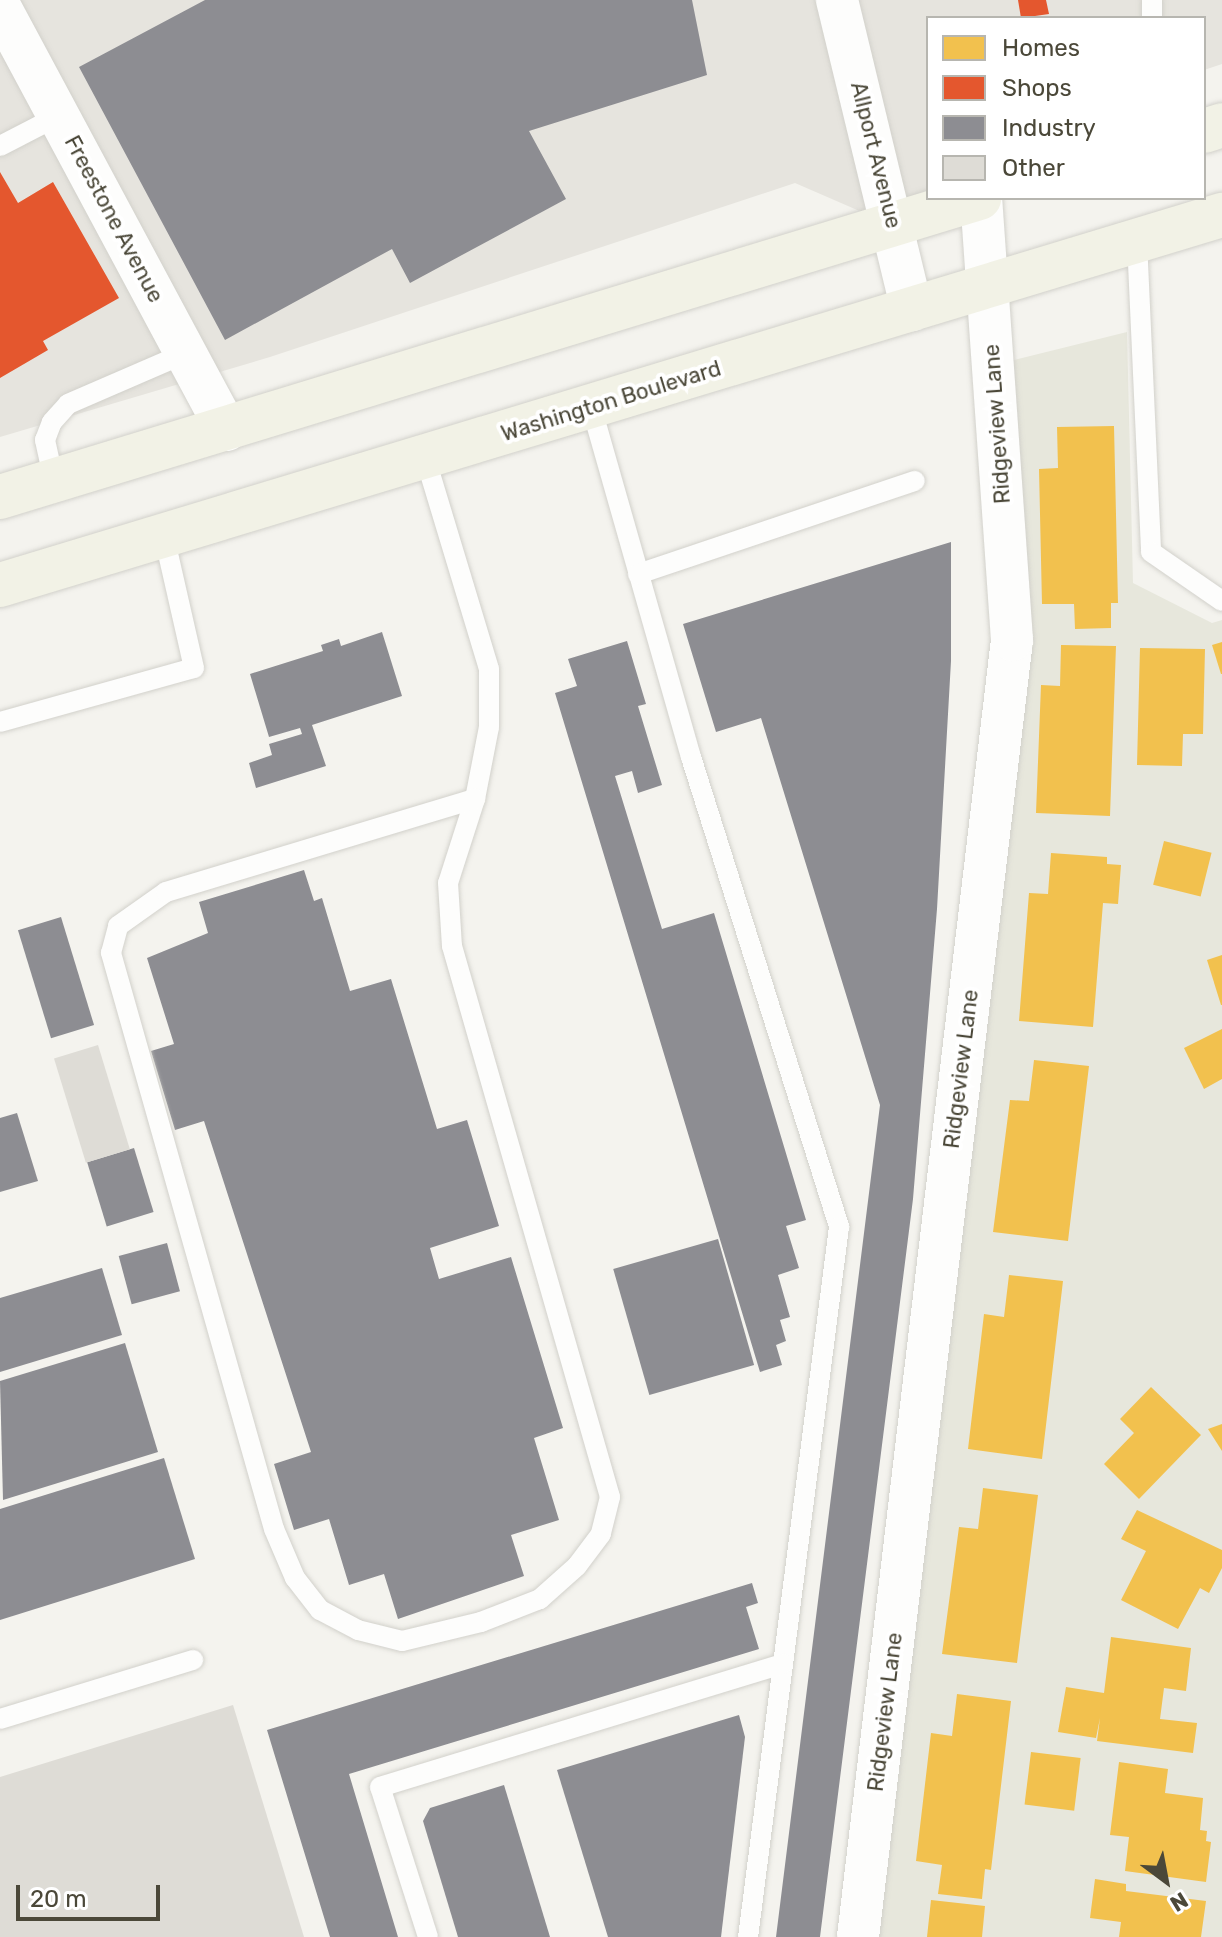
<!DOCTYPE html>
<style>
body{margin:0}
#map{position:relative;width:1222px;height:1937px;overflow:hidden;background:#f4f3ee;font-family:Rubik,sans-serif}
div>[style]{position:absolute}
.residential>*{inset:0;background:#e7e7dc}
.industrial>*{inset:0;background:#e6e4de}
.homes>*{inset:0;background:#f2c14e;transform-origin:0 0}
.shops>*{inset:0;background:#e4572e}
.industry>*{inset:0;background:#8d8d92;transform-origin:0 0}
.building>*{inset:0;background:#dedcd6;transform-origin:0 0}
.roads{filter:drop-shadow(0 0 2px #d2d1cb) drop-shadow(0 0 2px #d2d1cb)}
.lane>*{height:20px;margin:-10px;padding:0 10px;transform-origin:10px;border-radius:10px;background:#fdfdfc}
.street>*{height:42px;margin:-21px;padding:0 21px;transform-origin:21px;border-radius:21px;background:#fdfdfc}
.primary>*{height:44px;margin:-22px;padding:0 22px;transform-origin:22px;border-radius:22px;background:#f2f2e6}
span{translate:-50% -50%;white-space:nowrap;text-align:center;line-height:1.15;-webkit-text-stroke:8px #fff;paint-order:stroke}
.street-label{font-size:22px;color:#4b4839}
.legend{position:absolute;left:926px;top:16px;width:280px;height:184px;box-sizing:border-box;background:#fff;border:2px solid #b7b6b0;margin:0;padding:10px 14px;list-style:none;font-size:24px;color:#4b4839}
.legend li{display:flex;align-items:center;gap:16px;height:40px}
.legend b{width:40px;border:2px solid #b7b6b0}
.north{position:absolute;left:1126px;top:1841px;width:80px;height:80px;-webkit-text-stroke:6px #fff;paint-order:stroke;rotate:148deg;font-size:22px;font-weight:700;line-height:32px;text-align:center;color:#4b4839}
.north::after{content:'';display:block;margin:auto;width:28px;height:36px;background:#4b4839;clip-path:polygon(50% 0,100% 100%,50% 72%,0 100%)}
.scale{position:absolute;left:16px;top:1885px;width:144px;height:36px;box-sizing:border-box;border:4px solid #4b4839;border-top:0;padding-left:10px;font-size:24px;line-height:28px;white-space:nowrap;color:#4b4839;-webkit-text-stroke:6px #fff;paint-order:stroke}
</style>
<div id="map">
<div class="residential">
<i style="clip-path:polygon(1127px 332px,1133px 583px,1212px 623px,1222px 620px,1222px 1937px,842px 1937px,1020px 713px,1006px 362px)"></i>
</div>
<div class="industrial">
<i style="clip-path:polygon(0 0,1222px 0,1222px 64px,1204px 70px,1204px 18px,928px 18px,928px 198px,894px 226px,795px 183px,270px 357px,0 437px)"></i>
</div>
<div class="homes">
<i style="clip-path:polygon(1114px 426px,1118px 603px,1111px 603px,1111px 628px,1075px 629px,1074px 604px,1042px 604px,1039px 469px,1058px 468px,1057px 427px)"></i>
<i style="clip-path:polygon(1222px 642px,1222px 674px,1221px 674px,1212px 645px)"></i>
<i style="clip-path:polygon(1061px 645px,1116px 646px,1110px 816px,1036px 813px,1041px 685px,1060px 686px)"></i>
<i style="clip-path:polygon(1140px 648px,1205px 649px,1203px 734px,1183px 734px,1182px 766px,1137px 765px)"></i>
<i style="left:1164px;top:841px;width:49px;height:45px;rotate:14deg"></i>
<i style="clip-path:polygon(1051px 853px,1107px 857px,1107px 864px,1121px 865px,1118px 904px,1103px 903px,1093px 1027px,1019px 1021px,1029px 893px,1048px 894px)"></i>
<i style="clip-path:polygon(1222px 955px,1222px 1005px,1221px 1005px,1207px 960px)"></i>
<i style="clip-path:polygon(1222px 1029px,1222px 1079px,1204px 1089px,1184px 1048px)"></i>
<i style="clip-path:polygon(1034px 1060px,1089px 1066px,1068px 1241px,993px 1232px,1010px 1100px,1029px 1101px)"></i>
<i style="clip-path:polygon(1009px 1275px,1063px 1281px,1042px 1459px,968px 1449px,984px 1314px,1004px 1317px)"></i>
<i style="clip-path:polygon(1151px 1387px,1201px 1435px,1139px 1499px,1104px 1464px,1134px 1433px,1120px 1419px)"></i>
<i style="clip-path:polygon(1222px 1424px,1222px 1451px,1208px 1429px)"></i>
<i style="clip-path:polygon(983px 1488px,1038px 1495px,1017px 1663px,942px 1654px,959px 1527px,978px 1529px)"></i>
<i style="clip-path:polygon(1137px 1510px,1222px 1550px,1222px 1568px,1209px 1593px,1200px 1588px,1178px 1629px,1121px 1600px,1146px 1551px,1121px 1539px)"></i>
<i style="clip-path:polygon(1111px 1637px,1191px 1648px,1186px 1691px,1164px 1688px,1160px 1719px,1197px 1723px,1193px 1753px,1097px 1741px,1100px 1718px,1096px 1738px,1058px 1732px,1066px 1687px,1104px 1693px)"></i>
<i style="clip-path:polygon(957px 1694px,1011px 1701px,991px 1870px,985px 1869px,982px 1899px,938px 1894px,942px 1865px,916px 1861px,931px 1733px,952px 1736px)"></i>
<i style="left:1031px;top:1752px;width:50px;height:53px;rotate:7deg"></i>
<i style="clip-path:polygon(1119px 1762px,1168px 1769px,1165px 1793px,1203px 1798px,1200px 1830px,1207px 1831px,1206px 1841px,1211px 1842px,1206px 1882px,1125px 1871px,1129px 1837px,1110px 1835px)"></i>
<i style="clip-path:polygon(1095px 1879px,1126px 1884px,1126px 1891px,1206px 1901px,1201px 1937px,1119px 1937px,1121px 1922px,1090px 1918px)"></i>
<i style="clip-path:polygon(931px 1900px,985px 1906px,982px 1937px,927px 1937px)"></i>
</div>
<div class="shops">
<i style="clip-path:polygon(1018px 0,1046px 0,1049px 14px,1021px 18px)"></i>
<i style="clip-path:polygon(0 172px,18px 203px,53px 182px,119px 298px,43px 341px,48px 350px,0 378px)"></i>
</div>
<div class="industry">
<i style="clip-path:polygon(205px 0,692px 0,707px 75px,529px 131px,566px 199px,410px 283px,392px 249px,225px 340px,79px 67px)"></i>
<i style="clip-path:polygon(951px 542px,951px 661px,937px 909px,913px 1199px,820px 1937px,776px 1937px,880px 1105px,761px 718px,716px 732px,683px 624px)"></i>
<i style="clip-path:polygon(382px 632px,402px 696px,312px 725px,326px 766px,256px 788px,249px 763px,272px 755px,269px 744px,302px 734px,300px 728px,269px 737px,250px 674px,323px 651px,321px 645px,339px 639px,341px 646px)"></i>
<i style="clip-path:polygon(627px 641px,646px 704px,638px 706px,662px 785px,638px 793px,632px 771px,615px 776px,662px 929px,714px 913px,806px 1220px,786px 1226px,799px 1268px,778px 1275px,790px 1317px,780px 1320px,786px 1341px,776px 1345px,782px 1365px,760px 1372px,555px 693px,577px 686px,568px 659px)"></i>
<i style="clip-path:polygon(304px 870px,314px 901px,322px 898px,350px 991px,391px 979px,437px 1129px,467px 1120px,499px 1226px,430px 1248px,439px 1279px,511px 1257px,563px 1428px,534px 1438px,559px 1520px,511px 1535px,524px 1576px,398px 1619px,384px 1574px,349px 1585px,329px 1519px,294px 1530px,274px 1464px,311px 1452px,204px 1121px,175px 1130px,151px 1051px,174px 1044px,147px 958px,208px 933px,199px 902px)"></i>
<i style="left:61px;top:917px;width:113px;height:45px;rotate:73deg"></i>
<i style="clip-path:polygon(17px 1113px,38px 1181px,0 1192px,0 1118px)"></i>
<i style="left:134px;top:1148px;width:67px;height:49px;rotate:73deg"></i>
<i style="left:718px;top:1239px;width:131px;height:109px;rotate:74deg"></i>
<i style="left:167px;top:1243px;width:50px;height:50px;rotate:75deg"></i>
<i style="clip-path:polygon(102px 1268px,122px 1335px,0 1372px,0 1298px)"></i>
<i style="clip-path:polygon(125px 1343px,158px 1452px,3px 1500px,0 1381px)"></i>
<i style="clip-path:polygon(164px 1458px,195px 1559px,0 1620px,0 1509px)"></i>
<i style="clip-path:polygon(752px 1583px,758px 1603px,746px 1607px,759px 1649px,349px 1774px,398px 1937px,330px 1937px,267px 1730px)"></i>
<i style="clip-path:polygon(739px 1715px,745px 1737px,721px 1937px,608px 1937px,557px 1770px)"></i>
<i style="clip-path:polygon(504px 1785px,550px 1937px,458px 1937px,423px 1821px,430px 1808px)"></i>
</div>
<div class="building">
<i style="left:98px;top:1045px;width:109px;height:46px;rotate:73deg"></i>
<i style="clip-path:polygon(233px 1705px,304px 1937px,0 1937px,0 1777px)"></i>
</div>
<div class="roads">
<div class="lane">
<i style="left:1152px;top:0;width:18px;rotate:90deg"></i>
<i style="left:0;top:146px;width:65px;rotate:-27.3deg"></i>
<i style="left:1137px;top:241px;width:311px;rotate:87.4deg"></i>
<i style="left:1151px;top:552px;width:86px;rotate:34.6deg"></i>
<i style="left:591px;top:406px;width:365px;rotate:74.1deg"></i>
<i style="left:691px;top:757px;width:493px;rotate:72.5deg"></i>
<i style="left:839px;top:1227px;width:716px;rotate:97.3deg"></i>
<i style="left:425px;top:457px;width:221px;rotate:73.2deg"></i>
<i style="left:489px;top:669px;width:58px;rotate:90deg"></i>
<i style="left:489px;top:727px;width:73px;rotate:101deg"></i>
<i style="left:54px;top:481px;width:42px;rotate:-102.4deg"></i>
<i style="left:45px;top:440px;width:19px;rotate:-69deg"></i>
<i style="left:52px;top:422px;width:24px;rotate:-48deg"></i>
<i style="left:68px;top:404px;width:129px;rotate:-23.4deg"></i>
<i style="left:638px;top:574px;width:292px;rotate:-18.6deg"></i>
<i style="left:0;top:722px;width:201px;rotate:-15.6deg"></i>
<i style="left:194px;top:668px;width:135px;rotate:-102.8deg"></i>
<i style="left:475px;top:799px;width:88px;rotate:107.8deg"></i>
<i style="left:448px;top:883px;width:63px;rotate:86.4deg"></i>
<i style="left:452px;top:946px;width:573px;rotate:74deg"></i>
<i style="left:610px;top:1497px;width:38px;rotate:104deg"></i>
<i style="left:601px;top:1534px;width:40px;rotate:127deg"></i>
<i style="left:577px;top:1566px;width:50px;rotate:138.3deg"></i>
<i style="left:540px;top:1599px;width:63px;rotate:158.7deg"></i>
<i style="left:481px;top:1622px;width:81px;rotate:166.5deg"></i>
<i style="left:402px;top:1641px;width:45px;rotate:-166deg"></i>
<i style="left:358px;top:1630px;width:43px;rotate:-152.2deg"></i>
<i style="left:320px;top:1610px;width:41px;rotate:-128deg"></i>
<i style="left:295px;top:1578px;width:53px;rotate:-113.2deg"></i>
<i style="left:274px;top:1529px;width:599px;rotate:-105.8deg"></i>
<i style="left:111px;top:953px;width:28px;rotate:-75deg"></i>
<i style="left:118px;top:926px;width:59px;rotate:-35.3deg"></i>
<i style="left:166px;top:892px;width:323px;rotate:-16.8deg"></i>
<i style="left:0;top:1719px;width:202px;rotate:-17deg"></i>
<i style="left:428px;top:1937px;width:157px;rotate:-107.7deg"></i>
<i style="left:380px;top:1787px;width:421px;rotate:-17deg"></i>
</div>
<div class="street">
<i style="left:837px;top:0;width:319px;rotate:76.4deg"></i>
<i style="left:0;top:7px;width:480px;rotate:61.8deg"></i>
<i style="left:858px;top:1937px;width:1306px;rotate:-83.23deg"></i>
<i style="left:1012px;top:640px;width:443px;rotate:-94deg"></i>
</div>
<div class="primary">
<i style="left:1204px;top:131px;width:19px;rotate:-18deg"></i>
<i style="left:0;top:497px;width:1024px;rotate:-16.98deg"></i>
<i style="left:0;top:585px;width:1277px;rotate:-16.85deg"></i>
</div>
</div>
<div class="street-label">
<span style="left:876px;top:155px;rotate:76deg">Allport Avenue</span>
<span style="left:114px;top:219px;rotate:62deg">Freestone Avenue</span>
<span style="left:611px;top:401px;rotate:-17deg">Washington Boulevard</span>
<span style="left:997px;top:424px;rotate:-94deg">Ridgeview Lane</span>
<span style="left:961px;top:1069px;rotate:-83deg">Ridgeview Lane</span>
<span style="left:885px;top:1712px;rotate:-83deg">Ridgeview Lane</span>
</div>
<ul class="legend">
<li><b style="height:22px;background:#f2c14e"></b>Homes</li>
<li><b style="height:22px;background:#e4572e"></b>Shops</li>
<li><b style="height:22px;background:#8d8d92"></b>Industry</li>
<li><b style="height:22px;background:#dedcd6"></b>Other</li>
</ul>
<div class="north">N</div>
<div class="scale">20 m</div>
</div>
